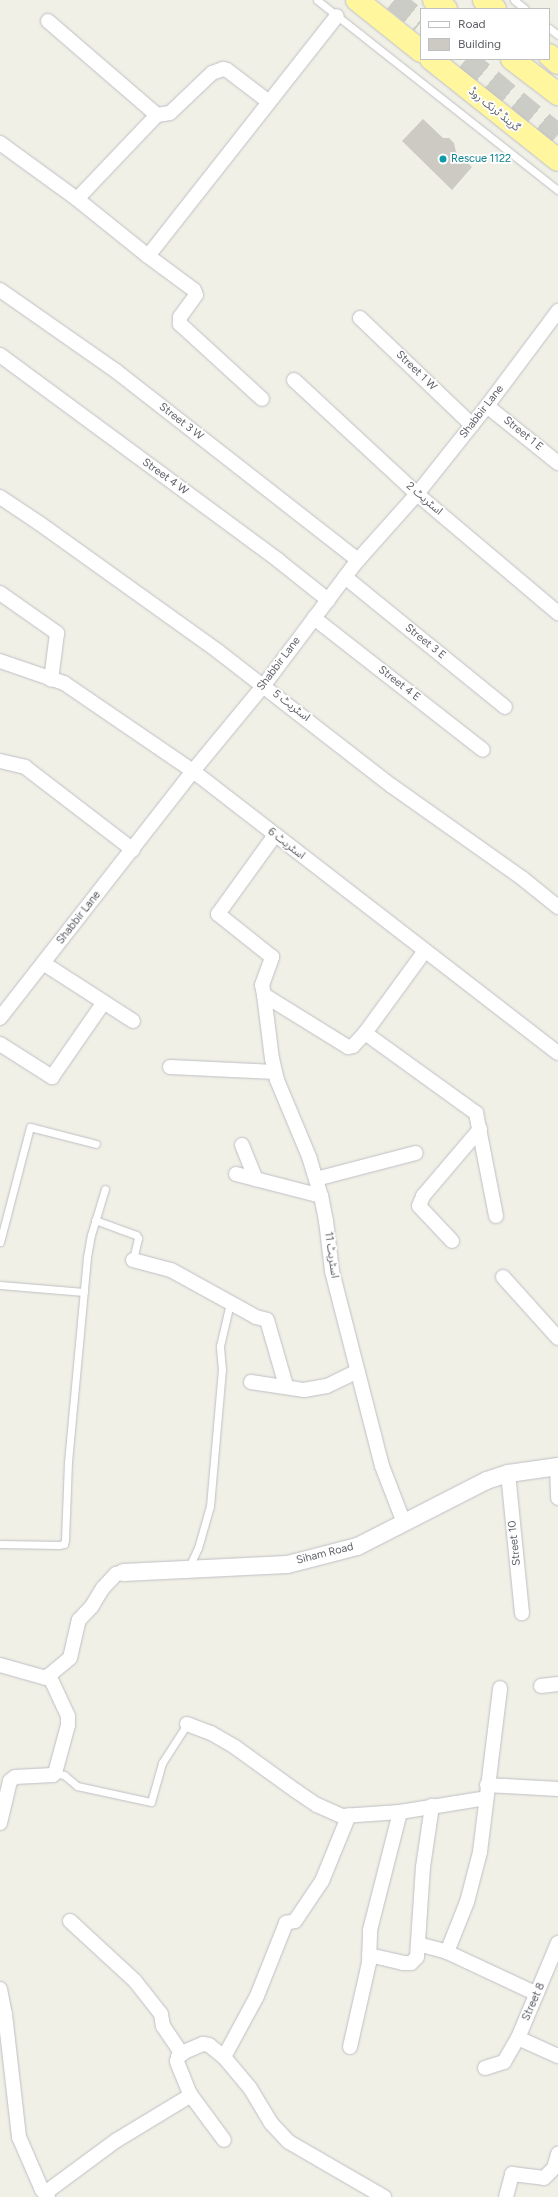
<!DOCTYPE html>
<meta charset="utf-8">
<style>
body{margin:0}
#map{position:relative;width:558px;height:2197px;overflow:hidden;background:#f1f0e6;font-family:Figtree,"Noto Sans Arabic",sans-serif}
div>[style]{position:absolute}
.building>*{inset:0;background:#cccac3}
.trunk-tunnel>*{height:22px;margin-top:-11px;transform-origin:0;background:repeating-linear-gradient(90deg,#ccccc6 0 22px,transparent 0 33px)}
.roads{filter:drop-shadow(0 0 1px #bebfc5) drop-shadow(0 0 1px #bebfc5)}
.service>*{height:7px;margin:-3.5px;padding:0 3.5px;transform-origin:3.5px;border-radius:3.5px;background:#fff}
.minor>*{height:14px;margin:-7px;padding:0 7px;transform-origin:7px;border-radius:7px;background:#fff}
.tertiary>*{height:17px;margin:-8.5px;padding:0 8.5px;transform-origin:8.5px;border-radius:8.5px;background:#fff}
.trunk>*{height:22px;margin:-11px;padding:0 11px;transform-origin:11px;border-radius:11px;background:#fff69e}
.dots>*{width:11px;height:11px;translate:-50% -50%;box-sizing:border-box;border:2px solid #fff;border-radius:50%}
span{translate:-50% -50%;white-space:nowrap;text-align:center;line-height:1.15;-webkit-text-stroke:3.5px #fff;paint-order:stroke}
.street-label{font-size:11px;color:#5e6167}
.culture-label{font-size:11px;color:#0d838f}
.left{translate:0 -50%;text-align:left}
.legend{position:absolute;left:420px;top:8px;width:130px;height:52px;box-sizing:border-box;background:#fff;border:1px solid #bfc0c2;margin:0;padding:5px 7px;list-style:none;font-size:12px;color:#5e6167}
.legend li{display:flex;align-items:center;gap:8px;height:20px}
.legend b{width:20px;border:1px solid #bfc0c2}
</style>
<div id="map">
<div class="building">
<i style="clip-path:polygon(423px 119px,443px 138px,449px 138px,454px 143px,456px 152px,472px 167px,452px 190px,402px 141px)"></i>
</div>
<div class="trunk-tunnel">
<i style="left:394px;top:0;width:35px;rotate:39deg"></i>
<i style="left:466px;top:59px;width:119px;rotate:39.6deg"></i>
</div>
<div class="roads">
<div class="service">
<i style="left:317px;top:0;width:307px;rotate:38.3deg"></i>
<i style="left:514px;top:0;width:14px;rotate:39deg"></i>
<i style="left:549px;top:28px;width:11px;rotate:38deg"></i>
<i style="left:95px;top:1220px;width:44px;rotate:20.1deg"></i>
<i style="left:136px;top:1235px;width:4px;rotate:56deg"></i>
<i style="left:138px;top:1238px;width:23px;rotate:103deg"></i>
<i style="left:0;top:1242px;width:119px;rotate:-75.4deg"></i>
<i style="left:30px;top:1127px;width:68px;rotate:14.4deg"></i>
<i style="left:0;top:1285px;width:84px;rotate:4.8deg"></i>
<i style="left:0;top:1544px;width:59px;rotate:1deg"></i>
<i style="left:59px;top:1545px;width:5px;rotate:-11deg"></i>
<i style="left:64px;top:1544px;width:4px;rotate:-76deg"></i>
<i style="left:65px;top:1540px;width:78px;rotate:-87.8deg"></i>
<i style="left:68px;top:1462px;width:206px;rotate:-84.7deg"></i>
<i style="left:87px;top:1257px;width:22px;rotate:-80deg"></i>
<i style="left:91px;top:1235px;width:48px;rotate:-73.1deg"></i>
<i style="left:189px;top:1567px;width:21px;rotate:-65deg"></i>
<i style="left:198px;top:1548px;width:44px;rotate:-74.1deg"></i>
<i style="left:210px;top:1506px;width:137px;rotate:-85deg"></i>
<i style="left:222px;top:1370px;width:24px;rotate:-95deg"></i>
<i style="left:220px;top:1346px;width:44px;rotate:-76.9deg"></i>
<i style="left:55px;top:1773px;width:9px;rotate:13deg"></i>
<i style="left:64px;top:1775px;width:17px;rotate:40deg"></i>
<i style="left:77px;top:1786px;width:76px;rotate:12.2deg"></i>
<i style="left:151px;top:1802px;width:41px;rotate:-74.2deg"></i>
<i style="left:162px;top:1763px;width:46px;rotate:-57.3deg"></i>
</div>
<div class="minor">
<i style="left:48px;top:21px;width:144px;rotate:40.8deg"></i>
<i style="left:0;top:143px;width:95px;rotate:36deg"></i>
<i style="left:77px;top:199px;width:91px;rotate:38.8deg"></i>
<i style="left:148px;top:256px;width:305px;rotate:-51.8deg"></i>
<i style="left:77px;top:199px;width:116px;rotate:-46.4deg"></i>
<i style="left:157px;top:115px;width:13px;rotate:-9deg"></i>
<i style="left:170px;top:113px;width:58px;rotate:-43.6deg"></i>
<i style="left:212px;top:73px;width:12px;rotate:-20deg"></i>
<i style="left:223px;top:69px;width:4px;rotate:14deg"></i>
<i style="left:227px;top:70px;width:53px;rotate:37.3deg"></i>
<i style="left:148px;top:256px;width:57px;rotate:36.5deg"></i>
<i style="left:194px;top:290px;width:5px;rotate:68deg"></i>
<i style="left:196px;top:295px;width:27px;rotate:126deg"></i>
<i style="left:180px;top:317px;width:7px;rotate:90deg"></i>
<i style="left:180px;top:324px;width:111px;rotate:42.4deg"></i>
<i style="left:0;top:290px;width:141px;rotate:34.9deg"></i>
<i style="left:116px;top:371px;width:307px;rotate:38deg"></i>
<i style="left:360px;top:318px;width:155px;rotate:43.7deg"></i>
<i style="left:0;top:355px;width:347px;rotate:36.4deg"></i>
<i style="left:279px;top:561px;width:63px;rotate:38.5deg"></i>
<i style="left:294px;top:380px;width:168px;rotate:42.8deg"></i>
<i style="left:417px;top:494px;width:185px;rotate:40.2deg"></i>
<i style="left:487px;top:406px;width:91px;rotate:38.8deg"></i>
<i style="left:0;top:497px;width:47px;rotate:33.7deg"></i>
<i style="left:39px;top:523px;width:221px;rotate:35.6deg"></i>
<i style="left:219px;top:652px;width:219px;rotate:37.8deg"></i>
<i style="left:392px;top:786px;width:159px;rotate:35.3deg"></i>
<i style="left:522px;top:878px;width:46px;rotate:38.9deg"></i>
<i style="left:345px;top:577px;width:206px;rotate:39.1deg"></i>
<i style="left:0;top:593px;width:70px;rotate:35.1deg"></i>
<i style="left:57px;top:633px;width:47px;rotate:97.3deg"></i>
<i style="left:314px;top:618px;width:214px;rotate:38deg"></i>
<i style="left:0;top:661px;width:68px;rotate:19deg"></i>
<i style="left:64px;top:683px;width:156px;rotate:34.3deg"></i>
<i style="left:193px;top:771px;width:461px;rotate:37.7deg"></i>
<i style="left:0;top:761px;width:26px;rotate:13deg"></i>
<i style="left:25px;top:767px;width:136px;rotate:37.5deg"></i>
<i style="left:43px;top:963px;width:107px;rotate:32.8deg"></i>
<i style="left:264px;top:995px;width:10px;rotate:-101deg"></i>
<i style="left:262px;top:985px;width:30px;rotate:-70deg"></i>
<i style="left:272px;top:957px;width:69px;rotate:-141.5deg"></i>
<i style="left:218px;top:914px;width:97px;rotate:-54.2deg"></i>
<i style="left:0;top:1018px;width:313px;rotate:-52deg"></i>
<i style="left:193px;top:771px;width:112px;rotate:-50.5deg"></i>
<i style="left:264px;top:685px;width:156px;rotate:-53.1deg"></i>
<i style="left:358px;top:560px;width:89px;rotate:-48.2deg"></i>
<i style="left:417px;top:494px;width:112px;rotate:-51.5deg"></i>
<i style="left:487px;top:406px;width:119px;rotate:-53.2deg"></i>
<i style="left:365px;top:1033px;width:137px;rotate:35.8deg"></i>
<i style="left:476px;top:1113px;width:105px;rotate:79deg"></i>
<i style="left:0;top:1044px;width:62px;rotate:32.4deg"></i>
<i style="left:52px;top:1077px;width:91px;rotate:-55.3deg"></i>
<i style="left:170px;top:1067px;width:105px;rotate:2.7deg"></i>
<i style="left:242px;top:1145px;width:37px;rotate:68deg"></i>
<i style="left:236px;top:1174px;width:88px;rotate:14.5deg"></i>
<i style="left:316px;top:1179px;width:103px;rotate:-14.6deg"></i>
<i style="left:452px;top:1241px;width:48px;rotate:-133.3deg"></i>
<i style="left:419px;top:1206px;width:11px;rotate:-68deg"></i>
<i style="left:423px;top:1196px;width:88px;rotate:-49.6deg"></i>
<i style="left:133px;top:1260px;width:39px;rotate:15deg"></i>
<i style="left:171px;top:1270px;width:97px;rotate:28.9deg"></i>
<i style="left:256px;top:1317px;width:11px;rotate:15deg"></i>
<i style="left:267px;top:1320px;width:69px;rotate:73.9deg"></i>
<i style="left:503px;top:1277px;width:82px;rotate:48deg"></i>
<i style="left:251px;top:1382px;width:54px;rotate:8.6deg"></i>
<i style="left:304px;top:1390px;width:23px;rotate:-10deg"></i>
<i style="left:327px;top:1386px;width:34px;rotate:-26deg"></i>
<i style="left:557px;top:1466px;width:32px;rotate:88deg"></i>
<i style="left:508px;top:1473px;width:141px;rotate:84.3deg"></i>
<i style="left:404px;top:1523px;width:61px;rotate:-111.1deg"></i>
<i style="left:382px;top:1466px;width:201px;rotate:-104.4deg"></i>
<i style="left:332px;top:1271px;width:50px;rotate:-96.8deg"></i>
<i style="left:326px;top:1221px;width:25px;rotate:-101deg"></i>
<i style="left:321px;top:1196px;width:39px;rotate:-107deg"></i>
<i style="left:310px;top:1159px;width:86px;rotate:-112.7deg"></i>
<i style="left:277px;top:1080px;width:22px;rotate:-103deg"></i>
<i style="left:272px;top:1059px;width:64px;rotate:-97.1deg"></i>
<i style="left:264px;top:995px;width:99px;rotate:31.8deg"></i>
<i style="left:348px;top:1047px;width:5px;rotate:-11deg"></i>
<i style="left:353px;top:1046px;width:18px;rotate:-47deg"></i>
<i style="left:365px;top:1033px;width:100px;rotate:-53.9deg"></i>
<i style="left:0;top:1665px;width:48px;rotate:15.8deg"></i>
<i style="left:46px;top:1678px;width:31px;rotate:-40deg"></i>
<i style="left:70px;top:1658px;width:39px;rotate:-77deg"></i>
<i style="left:79px;top:1620px;width:19px;rotate:-47deg"></i>
<i style="left:92px;top:1606px;width:21px;rotate:-59deg"></i>
<i style="left:103px;top:1588px;width:19px;rotate:-47deg"></i>
<i style="left:116px;top:1574px;width:7px;rotate:-16deg"></i>
<i style="left:541px;top:1686px;width:17px;rotate:-7deg"></i>
<i style="left:187px;top:1724px;width:26px;rotate:21deg"></i>
<i style="left:211px;top:1733px;width:28px;rotate:30deg"></i>
<i style="left:235px;top:1747px;width:75px;rotate:35.8deg"></i>
<i style="left:296px;top:1791px;width:25px;rotate:34deg"></i>
<i style="left:317px;top:1805px;width:27px;rotate:24deg"></i>
<i style="left:342px;top:1816px;width:58px;rotate:-3.9deg"></i>
<i style="left:400px;top:1812px;width:87px;rotate:-9.2deg"></i>
<i style="left:487px;top:1785px;width:71px;rotate:3.2deg"></i>
<i style="left:0;top:1823px;width:43px;rotate:-76.6deg"></i>
<i style="left:10px;top:1781px;width:6px;rotate:-39deg"></i>
<i style="left:15px;top:1777px;width:38px;rotate:-3deg"></i>
<i style="left:53px;top:1775px;width:3px;rotate:-45deg"></i>
<i style="left:55px;top:1773px;width:50px;rotate:-74.8deg"></i>
<i style="left:68px;top:1725px;width:9px;rotate:-90deg"></i>
<i style="left:68px;top:1716px;width:45px;rotate:-114.9deg"></i>
<i style="left:70px;top:1921px;width:88px;rotate:42.7deg"></i>
<i style="left:135px;top:1981px;width:42px;rotate:51.8deg"></i>
<i style="left:161px;top:2014px;width:12px;rotate:81deg"></i>
<i style="left:163px;top:2026px;width:34px;rotate:56deg"></i>
<i style="left:418px;top:1944px;width:30px;rotate:15deg"></i>
<i style="left:447px;top:1952px;width:99px;rotate:25deg"></i>
<i style="left:447px;top:1952px;width:54px;rotate:-68.2deg"></i>
<i style="left:467px;top:1902px;width:52px;rotate:-75.4deg"></i>
<i style="left:480px;top:1852px;width:165px;rotate:-83deg"></i>
<i style="left:369px;top:1955px;width:35px;rotate:13deg"></i>
<i style="left:403px;top:1963px;width:8px"></i>
<i style="left:411px;top:1963px;width:8px;rotate:-45deg"></i>
<i style="left:417px;top:1957px;width:90px;rotate:-86.2deg"></i>
<i style="left:423px;top:1867px;width:62px;rotate:-81.6deg"></i>
<i style="left:0;top:1989px;width:25px;rotate:79deg"></i>
<i style="left:5px;top:2014px;width:124px;rotate:83.5deg"></i>
<i style="left:19px;top:2137px;width:58px;rotate:66.5deg"></i>
<i style="left:42px;top:2190px;width:9px;rotate:49deg"></i>
<i style="left:518px;top:2038px;width:44px;rotate:24.2deg"></i>
<i style="left:350px;top:2047px;width:86px;rotate:-77.3deg"></i>
<i style="left:369px;top:1963px;width:33px;rotate:-88deg"></i>
<i style="left:370px;top:1930px;width:122px;rotate:-75.7deg"></i>
<i style="left:224px;top:2057px;width:69px;rotate:-61.6deg"></i>
<i style="left:257px;top:1996px;width:79px;rotate:-68.3deg"></i>
<i style="left:286px;top:1923px;width:9px;rotate:-13deg"></i>
<i style="left:295px;top:1921px;width:48px;rotate:-56deg"></i>
<i style="left:322px;top:1881px;width:71px;rotate:-67.8deg"></i>
<i style="left:485px;top:2068px;width:20px;rotate:-18deg"></i>
<i style="left:504px;top:2062px;width:28px;rotate:-60deg"></i>
<i style="left:518px;top:2038px;width:103px;rotate:-67.2deg"></i>
<i style="left:190px;top:2094px;width:57px;rotate:53.5deg"></i>
<i style="left:45px;top:2193px;width:89px;rotate:-36.4deg"></i>
<i style="left:117px;top:2140px;width:83px;rotate:-31.2deg"></i>
<i style="left:188px;top:2097px;width:4px;rotate:-56deg"></i>
<i style="left:190px;top:2094px;width:35px;rotate:-112deg"></i>
<i style="left:177px;top:2061px;width:4px;rotate:-76deg"></i>
<i style="left:178px;top:2057px;width:8px;rotate:-40deg"></i>
<i style="left:184px;top:2052px;width:21px;rotate:-23deg"></i>
<i style="left:203px;top:2044px;width:6px;rotate:9deg"></i>
<i style="left:209px;top:2045px;width:19px;rotate:39deg"></i>
<i style="left:224px;top:2057px;width:40px;rotate:50deg"></i>
<i style="left:250px;top:2088px;width:41px;rotate:59deg"></i>
<i style="left:271px;top:2123px;width:26px;rotate:47deg"></i>
<i style="left:289px;top:2142px;width:110px;rotate:30.1deg"></i>
<i style="left:506px;top:2197px;width:24px;rotate:-75deg"></i>
<i style="left:512px;top:2174px;width:32px;rotate:7deg"></i>
<i style="left:544px;top:2178px;width:14px;rotate:-45deg"></i>
<i style="left:554px;top:2168px;width:15px;rotate:-74deg"></i>
</div>
<div class="tertiary">
<i style="left:123px;top:1572px;width:164px;rotate:-2.8deg"></i>
<i style="left:287px;top:1564px;width:72px;rotate:-14.4deg"></i>
<i style="left:357px;top:1546px;width:145px;rotate:-27.1deg"></i>
<i style="left:486px;top:1480px;width:23px;rotate:-18deg"></i>
<i style="left:508px;top:1473px;width:50px;rotate:-8deg"></i>
</div>
<div class="trunk">
<i style="left:357px;top:0;width:82px;rotate:38.6deg"></i>
<i style="left:434px;top:0;width:15px;rotate:37deg"></i>
<i style="left:484px;top:0;width:14px;rotate:39deg"></i>
<i style="left:549px;top:55px;width:12px;rotate:42deg"></i>
<i style="left:431px;top:59px;width:162px;rotate:38.5deg"></i>
<i style="left:512px;top:59px;width:58px;rotate:37.3deg"></i>
</div>
</div>
<div class="dots">
<i style="left:443px;top:159px;background:#0f9aa8"></i>
</div>
<div class="street-label">
<span style="left:494px;top:110px;rotate:39deg">گرینڈ ٹرنک روڈ</span>
<span style="left:416px;top:371px;rotate:44deg">Street 1 W</span>
<span style="left:482px;top:412px;rotate:-52deg">Shabbir Lane</span>
<span style="left:181px;top:422px;rotate:38deg">Street 3 W</span>
<span style="left:523px;top:434px;rotate:39deg">Street 1 E</span>
<span style="left:165px;top:477px;rotate:36deg">Street 4 W</span>
<span style="left:424px;top:499px;rotate:41deg">اسٹریٹ 2</span>
<span style="left:425px;top:642px;rotate:39deg">Street 3 E</span>
<span style="left:279px;top:664px;rotate:-53deg">Shabbir Lane</span>
<span style="left:399px;top:684px;rotate:38deg">Street 4 E</span>
<span style="left:291px;top:706px;rotate:38deg">اسٹریٹ 5</span>
<span style="left:286px;top:844px;rotate:38deg">اسٹریٹ 6</span>
<span style="left:79px;top:918px;rotate:-52deg">Shabbir Lane</span>
<span style="left:331px;top:1255px;rotate:82deg">اسٹریٹ 11</span>
<span style="left:515px;top:1543px;rotate:-96deg">Street 10</span>
<span style="left:325px;top:1554px;rotate:-14deg">Siham Road</span>
<span style="left:534px;top:2002px;rotate:-66deg">Street 8</span>
</div>
<div class="culture-label">
<span class="left" style="left:451px;top:159px">Rescue 1122</span>
</div>
<ul class="legend">
<li><b style="height:5px;background:#fff"></b>Road</li>
<li><b style="height:11px;background:#cccac3"></b>Building</li>
</ul>
</div>
